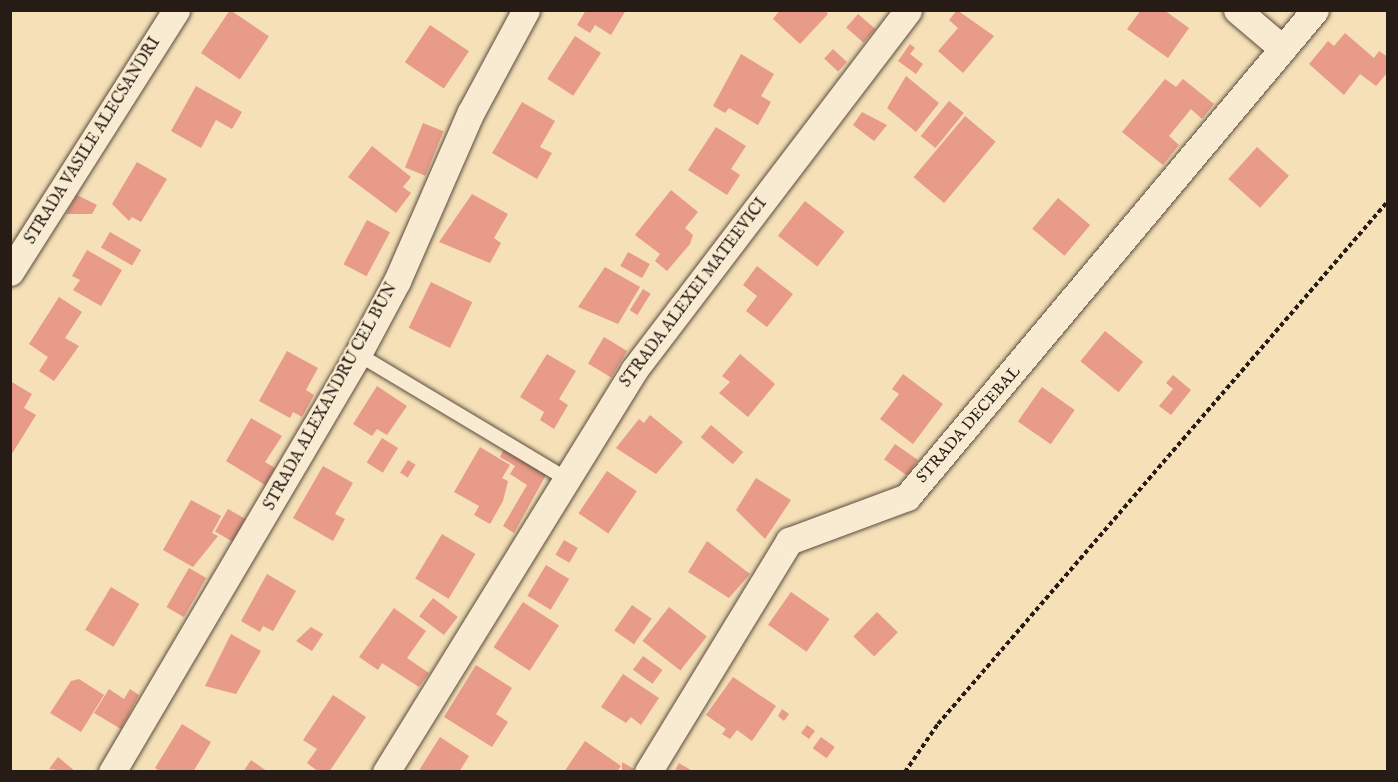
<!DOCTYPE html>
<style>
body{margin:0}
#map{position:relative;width:1398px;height:782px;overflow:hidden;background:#f5e0b8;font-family:"IM FELL English",serif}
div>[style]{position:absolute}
.building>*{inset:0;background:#e79b88;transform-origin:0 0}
.path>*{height:4px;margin-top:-2px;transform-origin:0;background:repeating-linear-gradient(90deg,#261b15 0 4.5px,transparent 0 7.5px)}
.roads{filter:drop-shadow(0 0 2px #5a4c3e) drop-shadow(0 0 2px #5a4c3e)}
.service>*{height:14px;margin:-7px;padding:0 7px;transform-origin:7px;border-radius:7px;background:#f8ebd1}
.minor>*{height:27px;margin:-13.5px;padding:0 13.5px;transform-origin:13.5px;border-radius:13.5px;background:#f8ebd1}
span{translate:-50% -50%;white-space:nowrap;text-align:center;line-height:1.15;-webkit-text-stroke:4.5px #f8ebd1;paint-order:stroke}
.street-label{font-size:16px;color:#261b15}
.frame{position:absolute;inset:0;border:12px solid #261b15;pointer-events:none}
</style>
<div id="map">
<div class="building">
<i style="left:230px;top:10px;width:47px;height:52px;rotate:34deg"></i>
<i style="clip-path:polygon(586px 10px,626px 10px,611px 35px,595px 25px,590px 33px,577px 25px)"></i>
<i style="clip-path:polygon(780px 10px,825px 10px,828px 14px,800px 44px,773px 19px)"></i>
<i style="clip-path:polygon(957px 10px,994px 36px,963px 73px,938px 51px,958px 28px,949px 20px)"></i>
<i style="clip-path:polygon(1141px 10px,1164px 10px,1189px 28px,1168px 58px,1127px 29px)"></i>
<i style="left:858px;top:14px;width:23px;height:18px;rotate:41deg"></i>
<i style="left:430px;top:25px;width:47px;height:45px;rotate:34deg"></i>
<i style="clip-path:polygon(1345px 33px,1374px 58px,1379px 51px,1388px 57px,1388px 72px,1376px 86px,1360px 74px,1344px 95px,1309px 64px,1328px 41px,1334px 46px)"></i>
<i style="left:575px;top:36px;width:31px;height:51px;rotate:33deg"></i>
<i style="clip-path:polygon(910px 44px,915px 48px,910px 54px,923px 64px,916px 74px,898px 61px)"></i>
<i style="left:833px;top:49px;width:19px;height:13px;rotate:43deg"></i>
<i style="clip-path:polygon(741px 54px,774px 74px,761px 96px,771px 102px,758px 125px,729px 108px,725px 113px,713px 106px)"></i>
<i style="clip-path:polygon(906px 76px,939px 103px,916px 132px,887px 108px)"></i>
<i style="clip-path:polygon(1165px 79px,1176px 87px,1183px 79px,1214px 104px,1202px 119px,1191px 109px,1169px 136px,1179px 145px,1163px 165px,1122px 132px)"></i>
<i style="clip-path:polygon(196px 86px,242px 112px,232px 129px,216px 120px,201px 148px,171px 131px)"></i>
<i style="left:949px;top:101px;width:19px;height:45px;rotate:39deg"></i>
<i style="clip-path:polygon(522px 102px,555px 121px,540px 147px,552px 153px,537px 179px,492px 153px)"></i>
<i style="clip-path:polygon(862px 112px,887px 125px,874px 141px,853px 125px)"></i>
<i style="left:965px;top:116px;width:40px;height:80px;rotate:40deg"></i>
<i style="left:423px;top:123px;width:22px;height:48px;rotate:22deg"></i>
<i style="clip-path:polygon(716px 127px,746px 146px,731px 169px,740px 175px,727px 195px,688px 170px)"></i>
<i style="clip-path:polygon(372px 146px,411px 177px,403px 187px,411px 193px,396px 213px,348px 177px)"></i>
<i style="left:1257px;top:147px;width:43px;height:43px;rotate:42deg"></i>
<i style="clip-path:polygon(137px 162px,167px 179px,141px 222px,132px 217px,129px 221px,112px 204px)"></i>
<i style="clip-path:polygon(671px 190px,698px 212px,685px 228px,693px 235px,690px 244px,667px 271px,655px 261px,660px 254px,635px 235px)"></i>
<i style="clip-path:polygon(472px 194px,508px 214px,494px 238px,501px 243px,490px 263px,439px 242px)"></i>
<i style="clip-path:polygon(77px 195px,97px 205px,92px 214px,66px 214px)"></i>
<i style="left:1058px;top:198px;width:42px;height:40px;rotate:40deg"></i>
<i style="left:805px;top:201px;width:50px;height:44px;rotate:38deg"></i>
<i style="left:367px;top:220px;width:26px;height:50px;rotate:28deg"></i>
<i style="left:110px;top:232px;width:36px;height:18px;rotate:30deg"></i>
<i style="clip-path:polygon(87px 250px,122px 270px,101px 306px,73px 290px,80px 280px,72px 276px)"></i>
<i style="left:628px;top:252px;width:25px;height:16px;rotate:29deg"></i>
<i style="clip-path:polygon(757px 266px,793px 294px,767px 327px,746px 311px,757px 296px,743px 285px)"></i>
<i style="clip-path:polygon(605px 267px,640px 287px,618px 324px,578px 307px)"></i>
<i style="left:431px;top:282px;width:46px;height:51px;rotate:26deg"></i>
<i style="left:643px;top:289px;width:9px;height:25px;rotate:32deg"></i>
<i style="clip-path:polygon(59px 297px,82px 312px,65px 338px,79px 346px,54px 381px,39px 371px,48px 357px,29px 344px)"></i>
<i style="left:1105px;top:331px;width:49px;height:39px;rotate:39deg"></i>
<i style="left:604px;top:337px;width:27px;height:31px;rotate:31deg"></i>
<i style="clip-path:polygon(287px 351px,318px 368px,306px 390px,314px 395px,302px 417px,293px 412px,290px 418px,259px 401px)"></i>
<i style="clip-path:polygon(547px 354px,576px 371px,559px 399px,568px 405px,554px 429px,540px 420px,544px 412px,520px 397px)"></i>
<i style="clip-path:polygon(740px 354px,775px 384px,748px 417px,719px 393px,730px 382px,722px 376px)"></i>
<i style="clip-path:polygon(903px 374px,943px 404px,913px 444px,880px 419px,899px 394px,892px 389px)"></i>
<i style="clip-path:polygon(1173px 375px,1191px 390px,1171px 415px,1159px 406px,1173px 389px,1166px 383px)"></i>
<i style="clip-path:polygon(10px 381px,32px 394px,24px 408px,36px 415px,10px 457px)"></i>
<i style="clip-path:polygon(377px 386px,407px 406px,387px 435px,377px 429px,372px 436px,353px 424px)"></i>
<i style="left:1042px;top:387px;width:40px;height:42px;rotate:35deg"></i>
<i style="clip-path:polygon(650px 415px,683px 442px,656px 474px,616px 448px,639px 419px,644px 423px)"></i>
<i style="clip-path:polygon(251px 418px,282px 436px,265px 462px,275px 468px,265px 485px,226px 461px)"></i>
<i style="left:711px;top:425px;width:42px;height:16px;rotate:40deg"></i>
<i style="left:382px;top:438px;width:19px;height:29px;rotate:32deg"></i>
<i style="left:895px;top:444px;width:28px;height:19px;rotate:35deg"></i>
<i style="clip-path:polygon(480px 447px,510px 465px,502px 478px,508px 481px,503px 501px,490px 524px,474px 515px,479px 506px,454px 492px)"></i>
<i style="clip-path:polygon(505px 447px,546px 475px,514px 533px,503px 526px,527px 485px,510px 474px,515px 466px,500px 457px)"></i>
<i style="left:408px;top:460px;width:9px;height:15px;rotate:32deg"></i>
<i style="clip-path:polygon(323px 466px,353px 483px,335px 514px,345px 519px,333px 541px,293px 518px)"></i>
<i style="left:607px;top:471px;width:36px;height:51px;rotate:34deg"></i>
<i style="clip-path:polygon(756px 478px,791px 500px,765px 539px,736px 510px)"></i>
<i style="clip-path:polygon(191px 500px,221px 516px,212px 533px,218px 536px,193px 567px,163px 550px)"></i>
<i style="left:228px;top:509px;width:20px;height:26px;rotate:30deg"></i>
<i style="left:442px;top:534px;width:39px;height:52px;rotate:31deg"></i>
<i style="left:564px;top:540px;width:16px;height:17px;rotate:30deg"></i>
<i style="clip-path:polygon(707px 541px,750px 574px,729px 598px,688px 572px)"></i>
<i style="left:546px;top:565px;width:27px;height:36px;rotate:31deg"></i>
<i style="left:189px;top:568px;width:20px;height:45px;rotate:30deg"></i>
<i style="clip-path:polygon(267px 574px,296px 591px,273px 631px,263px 626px,260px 632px,241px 621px)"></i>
<i style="left:111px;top:587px;width:33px;height:50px;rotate:31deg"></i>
<i style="left:791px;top:592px;width:47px;height:40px;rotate:35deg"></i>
<i style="left:433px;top:598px;width:31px;height:23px;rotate:37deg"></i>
<i style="left:523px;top:602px;width:43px;height:54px;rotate:33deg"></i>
<i style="left:632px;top:605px;width:24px;height:31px;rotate:35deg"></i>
<i style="left:669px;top:607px;width:48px;height:43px;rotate:38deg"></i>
<i style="clip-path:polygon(394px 608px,426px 631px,407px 658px,429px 673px,419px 687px,382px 663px,378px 670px,359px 657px)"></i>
<i style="left:877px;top:612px;width:29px;height:34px;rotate:44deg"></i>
<i style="clip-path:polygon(311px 627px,323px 634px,312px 651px,296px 641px)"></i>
<i style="clip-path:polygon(231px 634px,261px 651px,236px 694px,205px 686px)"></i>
<i style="left:643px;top:656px;width:24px;height:17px;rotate:36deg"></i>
<i style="clip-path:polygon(476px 665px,512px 688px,496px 714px,508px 722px,492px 747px,444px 717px)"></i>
<i style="clip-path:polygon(623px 674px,659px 698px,641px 725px,631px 717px,626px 723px,601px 707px)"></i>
<i style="clip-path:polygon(733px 677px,776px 706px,752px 741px,737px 730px,730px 739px,722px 734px,726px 729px,706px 715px)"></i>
<i style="clip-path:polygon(79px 679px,104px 695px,81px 732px,50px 713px,71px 681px)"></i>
<i style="clip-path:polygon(109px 689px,124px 699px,130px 689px,139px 695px,121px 729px,94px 713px)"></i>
<i style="clip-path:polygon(333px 695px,366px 717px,329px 772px,319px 772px,307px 763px,317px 749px,303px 740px)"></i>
<i style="clip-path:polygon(782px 709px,789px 714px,784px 721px,778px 716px)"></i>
<i style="clip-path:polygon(182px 724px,211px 742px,193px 772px,161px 772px,155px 768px)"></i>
<i style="left:807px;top:725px;width:10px;height:10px;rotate:37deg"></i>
<i style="clip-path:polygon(440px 737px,469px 756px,459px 772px,418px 772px)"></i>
<i style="left:821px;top:737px;width:17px;height:14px;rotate:36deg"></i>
<i style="clip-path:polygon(585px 741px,621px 766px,617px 772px,564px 772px)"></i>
<i style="clip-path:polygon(58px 757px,76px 772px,49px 769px)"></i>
<i style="clip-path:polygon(251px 760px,268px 772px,243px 772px)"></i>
<i style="clip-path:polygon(622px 762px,634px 769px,632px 772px,622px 772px)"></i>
<i style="clip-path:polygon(679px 763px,694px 772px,674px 772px)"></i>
</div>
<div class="path">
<i style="left:905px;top:772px;width:58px;rotate:-55.5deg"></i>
<i style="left:938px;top:724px;width:690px;rotate:-49.29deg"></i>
</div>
<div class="roads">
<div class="service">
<i style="left:358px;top:354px;width:244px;rotate:30.9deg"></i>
</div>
<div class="minor">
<i style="left:1237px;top:10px;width:60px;rotate:40.3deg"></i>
<i style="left:10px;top:272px;width:310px;rotate:-57.6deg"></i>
<i style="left:112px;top:772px;width:485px;rotate:-59.5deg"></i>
<i style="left:358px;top:354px;width:83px;rotate:-61.9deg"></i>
<i style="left:397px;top:281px;width:184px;rotate:-66.4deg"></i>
<i style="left:471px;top:112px;width:116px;rotate:-61.7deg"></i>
<i style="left:386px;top:772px;width:472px;rotate:-58.3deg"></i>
<i style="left:634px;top:370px;width:452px;rotate:-52.7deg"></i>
<i style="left:648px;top:772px;width:271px;rotate:-58.6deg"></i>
<i style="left:789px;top:541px;width:126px;rotate:-20.4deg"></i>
<i style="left:907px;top:497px;width:635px;rotate:-50.04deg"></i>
</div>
</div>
<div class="street-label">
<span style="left:93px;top:141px;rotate:-58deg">STRADA VASILE ALECSANDRI</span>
<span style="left:694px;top:293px;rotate:-53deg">STRADA ALEXEI MATEEVICI</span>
<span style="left:331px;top:397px;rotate:-61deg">STRADA ALEXANDRU CEL BUN</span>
<span style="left:969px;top:425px;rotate:-49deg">STRADA DECEBAL</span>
</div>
<div class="frame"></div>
</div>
